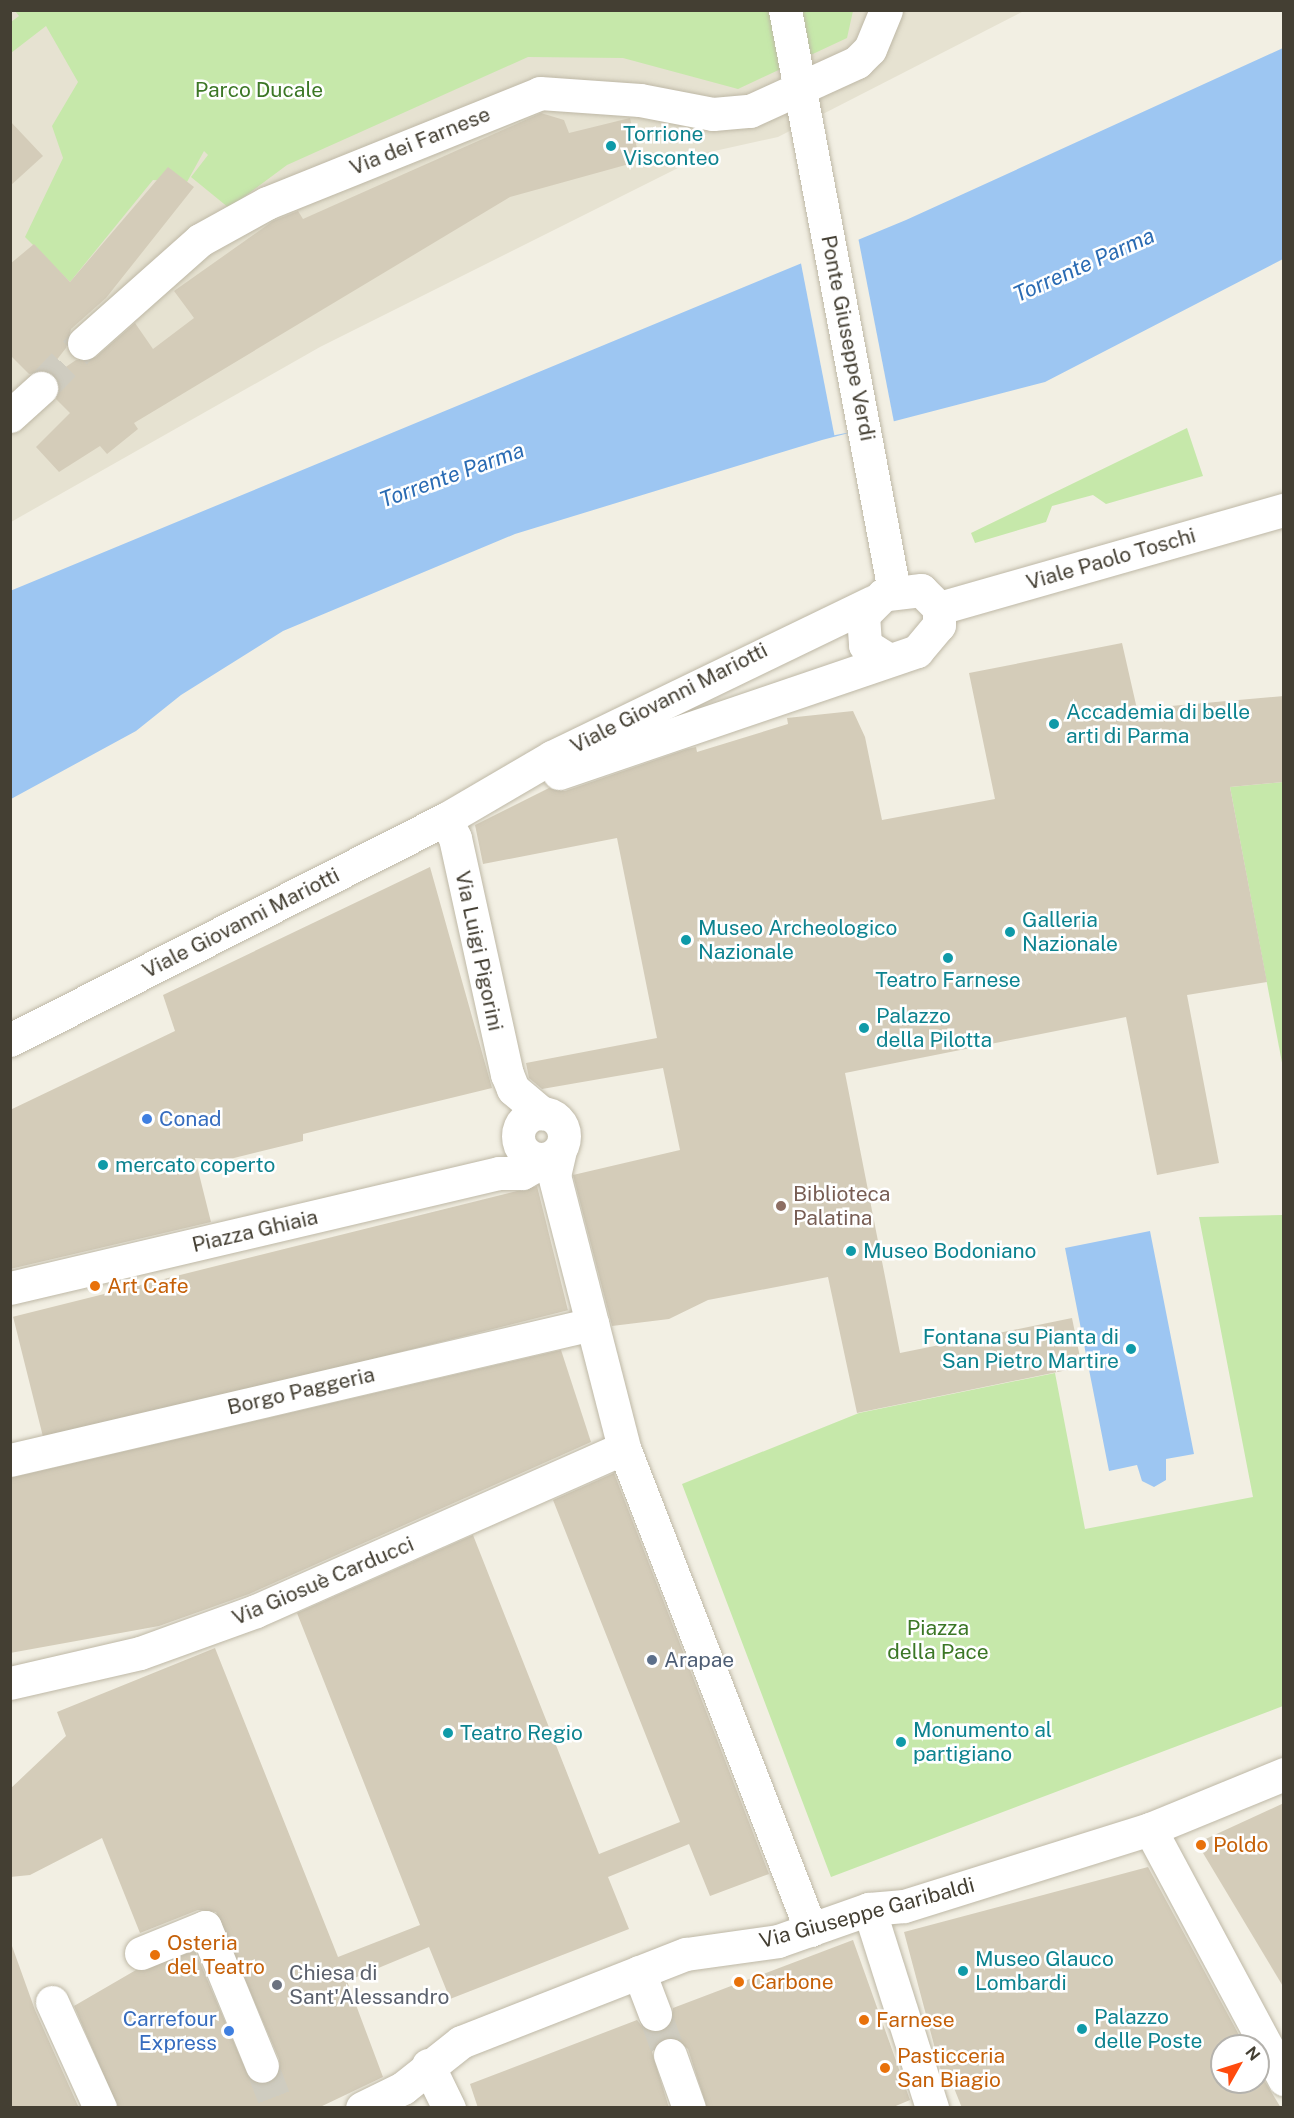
<!DOCTYPE html>
<meta charset="utf-8">
<style>
body{margin:0}
#map{position:relative;width:1294px;height:2118px;overflow:hidden;background:#f2efe3;font-family:"Public Sans",sans-serif}
div>[style]{position:absolute}
.residential>*{inset:0;background:#e6e2d1}
.green>*{inset:0;background:#c6e8aa}
.water>*{inset:0;background:#9dc6f2}
.pier>*{inset:0;background:#f2efe3;transform-origin:0 0}
.building>*{inset:0;background:#d4ccb9;transform-origin:0 0}
.minor-tunnel>*{height:33px;margin-top:-16.5px;transform-origin:0;background:repeating-linear-gradient(90deg,#cfccc0 0 33px,transparent 0 49px)}
.roads{filter:drop-shadow(0 0 2px #beb8a6) drop-shadow(0 0 2px #beb8a6)}
.minor>*{height:33px;margin:-16.5px;padding:0 16.5px;transform-origin:16.5px;border-radius:16.5px;background:#fff}
.minor>.ring{margin:-16.5px;padding:0;box-sizing:content-box;background:none;border:33px solid #fff;border-radius:50%}
.dots>*{width:16px;height:16px;translate:-50% -50%;box-sizing:border-box;border:3px solid #fff;border-radius:50%}
span{translate:-50% -50%;white-space:nowrap;text-align:center;line-height:1.15;-webkit-text-stroke:5px #fff;paint-order:stroke}
.park-label{font-size:21px;color:#3c7726}
.culture-label{font-size:21px;color:#0d838f}
.left{translate:0 -50%;text-align:left}
.right{translate:-100% -50%;text-align:right}
.street-label{font-size:21px;color:#443f33}
.shop-label{font-size:21px;color:#366cbe}
.education-label{font-size:21px;color:#785e54}
.food-label{font-size:21px;color:#c56008}
.service-label{font-size:21px;color:#4e5e75}
.worship-label{font-size:21px;color:#5b616d}
.water-label{font-size:22px;color:#2a6bb3;font-style:italic}
.frame{position:absolute;inset:0;border:12px solid #443f33;pointer-events:none}
.north{position:absolute;left:1210px;top:2034px;width:60px;height:60px;box-sizing:border-box;background:#fff;border:2px solid #b4b2ad;border-radius:50%;rotate:51deg;font-size:16px;font-weight:700;line-height:24px;text-align:center;color:#443f33}
.north::after{content:'';display:block;margin:auto;width:21px;height:27px;background:#ff4b0e;clip-path:polygon(50% 0,100% 100%,50% 72%,0 100%)}
</style>
<div id="map">
<div class="residential">
<i style="clip-path:polygon(11px 11px,1024px 11px,778px 137px,710px 152px,320px 347px,11px 522px)"></i>
</div>
<div class="green">
<i style="clip-path:polygon(15px 11px,853px 11px,847px 38px,738px 89px,623px 58px,528px 57px,287px 165px,229px 208px,191px 177px,208px 155px,204px 151px,187px 182px,153px 180px,70px 282px,25px 237px,63px 158px,52px 126px,78px 82px,46px 26px,11px 53px,11px 22px,19px 16px)"></i>
<i style="clip-path:polygon(1187px 428px,1203px 476px,1106px 504px,1093px 495px,1052px 506px,1046px 522px,975px 543px,971px 533px)"></i>
<i style="clip-path:polygon(1283px 782px,1284px 782px,1283px 1068px,1230px 787px)"></i>
<i style="clip-path:polygon(1283px 1215px,1283px 1706px,831px 1877px,682px 1484px,859px 1413px,1055px 1373px,1085px 1529px,1253px 1497px,1199px 1217px)"></i>
</div>
<div class="water">
<i style="clip-path:polygon(1283px 48px,1283px 259px,1045px 382px,822px 440px,515px 534px,283px 631px,181px 695px,136px 731px,11px 799px,10px 591px,906px 220px)"></i>
<i style="clip-path:polygon(1150px 1231px,1194px 1454px,1166px 1459px,1166px 1480px,1154px 1487px,1142px 1481px,1137px 1465px,1109px 1471px,1065px 1248px)"></i>
</div>
<div class="pier">
<i style="left:858px;top:237px;width:190px;height:61px;rotate:79deg"></i>
</div>
<div class="building">
<i style="clip-path:polygon(541px 113px,564px 120px,569px 133px,630px 118px,640px 161px,510px 197px,134px 423px,138px 429px,107px 454px,100px 446px,59px 472px,36px 447px,70px 413px,56px 399px,59px 385px,54px 375px,76px 360px,96px 357px,135px 323px,153px 349px,194px 318px,174px 291px,273px 221px,298px 211px,303px 219px)"></i>
<i style="clip-path:polygon(10px 121px,43px 156px,10px 186px)"></i>
<i style="clip-path:polygon(168px 167px,194px 187px,106px 298px,71px 329px,66px 348px,48px 371px,29px 374px,10px 355px,10px 264px,34px 244px,70px 282px)"></i>
<i style="clip-path:polygon(1122px 643px,1137px 709px,1284px 696px,1284px 782px,1230px 787px,1267px 982px,1187px 995px,1219px 1163px,1157px 1175px,1126px 1017px,845px 1073px,900px 1353px,1072px 1318px,1082px 1367px,857px 1413px,828px 1277px,708px 1300px,669px 1319px,612px 1326px,573px 1175px,680px 1150px,663px 1068px,542px 1089px,529px 1078px,526px 1063px,657px 1038px,617px 838px,483px 864px,475px 825px,549px 788px,565px 791px,687px 749px,696px 747px,697px 752px,788px 724px,787px 718px,853px 711px,865px 737px,882px 820px,995px 799px,969px 673px)"></i>
<i style="clip-path:polygon(430px 867px,492px 1088px,303px 1134px,303px 1141px,226px 1160px,195px 1158px,211px 1222px,10px 1269px,10px 1110px,175px 1031px,163px 995px)"></i>
<i style="left:537px;top:1186px;width:128px;height:540px;rotate:76deg"></i>
<i style="clip-path:polygon(561px 1350px,591px 1442px,249px 1594px,159px 1626px,10px 1653px,10px 1478px)"></i>
<i style="clip-path:polygon(614px 1473px,769px 1874px,710px 1896px,689px 1844px,608px 1877px,629px 1929px,450px 1999px,429px 1947px,347px 1981px,383px 2077px,318px 2108px,118px 2108px,74px 2006px,136px 1970px,195px 1951px,250px 2080px,270px 2083px,280px 2069px,279px 2059px,216px 1912px,198px 1910px,140px 1933px,102px 1838px,30px 1875px,10px 1877px,10px 1789px,66px 1736px,57px 1712px,215px 1648px,338px 1957px,420px 1925px,297px 1613px,473px 1535px,599px 1854px,680px 1822px,553px 1500px)"></i>
<i style="clip-path:polygon(1284px 1803px,1284px 1988px,1197px 1843px)"></i>
<i style="clip-path:polygon(1148px 1867px,1245px 2046px,1222px 2046px,1222px 2082px,1258px 2082px,1258px 2070px,1281px 2108px,962px 2108px,952px 2083px,945px 2086px,904px 1932px)"></i>
<i style="clip-path:polygon(853px 1940px,910px 2100px,891px 2108px,707px 2108px,688px 2049px,673px 2037px,656px 2042px,652px 2052px,669px 2108px,478px 2108px,470px 2084px,637px 2020px,644px 2029px,661px 2032px,670px 2025px,673px 2008px)"></i>
<i style="clip-path:polygon(12px 1946px,35px 2010px,79px 2108px,10px 2108px)"></i>
</div>
<div class="minor-tunnel">
<i style="left:41px;top:388px;width:62px;rotate:-46.3deg"></i>
<i style="left:655px;top:2014px;width:44px;rotate:69.9deg"></i>
<i style="left:262px;top:2066px;width:45px;rotate:69.1deg"></i>
</div>
<div class="roads">
<div class="minor">
<i style="left:785px;top:10px;width:591px;rotate:79.37deg"></i>
<i style="left:84px;top:343px;width:155px;rotate:-41.6deg"></i>
<i style="left:200px;top:240px;width:77px;rotate:-28.9deg"></i>
<i style="left:267px;top:203px;width:294px;rotate:-21.9deg"></i>
<i style="left:540px;top:93px;width:100px;rotate:4deg"></i>
<i style="left:640px;top:100px;width:74px;rotate:10.9deg"></i>
<i style="left:713px;top:114px;width:37px;rotate:-5deg"></i>
<i style="left:750px;top:111px;width:118px;rotate:-24.6deg"></i>
<i style="left:857px;top:62px;width:18px;rotate:-45deg"></i>
<i style="left:870px;top:49px;width:42px;rotate:-67.7deg"></i>
<i style="left:10px;top:416px;width:42px;rotate:-42.1deg"></i>
<i style="left:939px;top:608px;width:359px;rotate:-15.9deg"></i>
<i style="left:559px;top:773px;width:378px;rotate:-18.8deg"></i>
<i style="left:917px;top:651px;width:34px;rotate:-50deg"></i>
<i style="left:939px;top:625px;width:17px;rotate:-90deg"></i>
<i style="left:939px;top:608px;width:25px;rotate:-135deg"></i>
<i style="left:921px;top:590px;width:38px;rotate:173deg"></i>
<i style="left:883px;top:595px;width:28px;rotate:135deg"></i>
<i style="left:863px;top:615px;width:30px;rotate:86deg"></i>
<i style="left:865px;top:645px;width:26px;rotate:32deg"></i>
<i style="left:446px;top:819px;width:21px;rotate:65deg"></i>
<i style="left:455px;top:838px;width:242px;rotate:77.6deg"></i>
<i style="left:507px;top:1074px;width:16px;rotate:68deg"></i>
<i style="left:513px;top:1089px;width:38px;rotate:40deg"></i>
<i style="left:10px;top:1040px;width:489px;rotate:-26.9deg"></i>
<i style="left:446px;top:819px;width:123px;rotate:-30.3deg"></i>
<i style="left:552px;top:757px;width:356px;rotate:-25.8deg"></i>
<i class="ring" style="left:518px;top:1113px;width:13px;height:13px"></i>
<i style="left:560px;top:1150px;width:26px;rotate:103deg"></i>
<i style="left:554px;top:1175px;width:282px;rotate:75.6deg"></i>
<i style="left:624px;top:1448px;width:517px;rotate:68.8deg"></i>
<i style="left:10px;top:1288px;width:502px;rotate:-13.23deg"></i>
<i style="left:499px;top:1173px;width:23px"></i>
<i style="left:522px;top:1173px;width:29px;rotate:-29deg"></i>
<i style="left:10px;top:1460px;width:598px;rotate:-13.15deg"></i>
<i style="left:10px;top:1683px;width:133px;rotate:-13deg"></i>
<i style="left:140px;top:1653px;width:123px;rotate:-19.9deg"></i>
<i style="left:256px;top:1611px;width:402px;rotate:-23.9deg"></i>
<i style="left:1150px;top:1829px;width:284px;rotate:61.8deg"></i>
<i style="left:869px;top:1909px;width:209px;rotate:72.4deg"></i>
<i style="left:141px;top:1953px;width:69px;rotate:-22.1deg"></i>
<i style="left:205px;top:1927px;width:150px;rotate:67.7deg"></i>
<i style="left:639px;top:1972px;width:45px;rotate:69.1deg"></i>
<i style="left:52px;top:2002px;width:116px;rotate:65.6deg"></i>
<i style="left:670px;top:2055px;width:56px;rotate:70.3deg"></i>
<i style="left:428px;top:2065px;width:48px;rotate:64deg"></i>
<i style="left:362px;top:2108px;width:46px;rotate:-26deg"></i>
<i style="left:403px;top:2088px;width:74px;rotate:-38.4deg"></i>
<i style="left:461px;top:2042px;width:242px;rotate:-21.4deg"></i>
<i style="left:686px;top:1954px;width:93px;rotate:-8deg"></i>
<i style="left:778px;top:1941px;width:96px;rotate:-19.4deg"></i>
<i style="left:869px;top:1909px;width:35px;rotate:-5deg"></i>
<i style="left:904px;top:1906px;width:258px;rotate:-17.4deg"></i>
<i style="left:1150px;top:1829px;width:145px;rotate:-22.3deg"></i>
</div>
</div>
<div class="dots">
<i style="left:611px;top:146px;background:#0f9aa8"></i>
<i style="left:1054px;top:724px;background:#0f9aa8"></i>
<i style="left:1010px;top:932px;background:#0f9aa8"></i>
<i style="left:686px;top:940px;background:#0f9aa8"></i>
<i style="left:948px;top:958px;background:#0f9aa8"></i>
<i style="left:864px;top:1028px;background:#0f9aa8"></i>
<i style="left:147px;top:1119px;background:#3f7fe0"></i>
<i style="left:103px;top:1165px;background:#0f9aa8"></i>
<i style="left:781px;top:1206px;background:#8d6e63"></i>
<i style="left:851px;top:1251px;background:#0f9aa8"></i>
<i style="left:95px;top:1286px;background:#e8710a"></i>
<i style="left:1131px;top:1349px;background:#0f9aa8"></i>
<i style="left:652px;top:1660px;background:#5c6f8a"></i>
<i style="left:448px;top:1733px;background:#0f9aa8"></i>
<i style="left:901px;top:1742px;background:#0f9aa8"></i>
<i style="left:1201px;top:1845px;background:#e8710a"></i>
<i style="left:155px;top:1955px;background:#e8710a"></i>
<i style="left:963px;top:1971px;background:#0f9aa8"></i>
<i style="left:739px;top:1982px;background:#e8710a"></i>
<i style="left:277px;top:1985px;background:#6b7280"></i>
<i style="left:864px;top:2020px;background:#e8710a"></i>
<i style="left:1082px;top:2029px;background:#0f9aa8"></i>
<i style="left:229px;top:2031px;background:#3f7fe0"></i>
<i style="left:885px;top:2068px;background:#e8710a"></i>
</div>
<div class="park-label">
<span style="left:259px;top:90px">Parco Ducale</span>
<span style="left:938px;top:1640px">Piazza<br>della Pace</span>
</div>
<div class="culture-label">
<span class="left" style="left:623px;top:146px">Torrione<br>Visconteo</span>
<span class="left" style="left:1066px;top:724px">Accademia di belle<br>arti di Parma</span>
<span class="left" style="left:1022px;top:932px">Galleria<br>Nazionale</span>
<span class="left" style="left:698px;top:940px">Museo Archeologico<br>Nazionale</span>
<span style="left:948px;top:980px">Teatro Farnese</span>
<span class="left" style="left:876px;top:1028px">Palazzo<br>della Pilotta</span>
<span class="left" style="left:115px;top:1165px">mercato coperto</span>
<span class="left" style="left:863px;top:1251px">Museo Bodoniano</span>
<span class="right" style="left:1119px;top:1349px">Fontana su Pianta di<br>San Pietro Martire</span>
<span class="left" style="left:913px;top:1742px">Monumento al<br>partigiano</span>
<span class="left" style="left:460px;top:1733px">Teatro Regio</span>
<span class="left" style="left:975px;top:1971px">Museo Glauco<br>Lombardi</span>
<span class="left" style="left:1094px;top:2029px">Palazzo<br>delle Poste</span>
</div>
<div class="street-label">
<span style="left:420px;top:141px;rotate:-22deg">Via dei Farnese</span>
<span style="left:848px;top:338px;rotate:79deg">Ponte Giuseppe Verdi</span>
<span style="left:1111px;top:559px;rotate:-16deg">Viale Paolo Toschi</span>
<span style="left:669px;top:698px;rotate:-27deg">Viale Giovanni Mariotti</span>
<span style="left:241px;top:923px;rotate:-27deg">Viale Giovanni Mariotti</span>
<span style="left:479px;top:951px;rotate:78deg">Via Luigi Pigorini</span>
<span style="left:255px;top:1231px;rotate:-13deg">Piazza Ghiaia</span>
<span style="left:301px;top:1391px;rotate:-13deg">Borgo Paggeria</span>
<span style="left:323px;top:1581px;rotate:-23deg">Via Giosuè Carducci</span>
<span style="left:867px;top:1913px;rotate:-15deg">Via Giuseppe Garibaldi</span>
</div>
<div class="shop-label">
<span class="left" style="left:159px;top:1119px">Conad</span>
<span class="right" style="left:217px;top:2031px">Carrefour<br>Express</span>
</div>
<div class="education-label">
<span class="left" style="left:793px;top:1206px">Biblioteca<br>Palatina</span>
</div>
<div class="food-label">
<span class="left" style="left:107px;top:1286px">Art Cafe</span>
<span class="left" style="left:1213px;top:1845px">Poldo</span>
<span class="left" style="left:167px;top:1955px">Osteria<br>del Teatro</span>
<span class="left" style="left:751px;top:1982px">Carbone</span>
<span class="left" style="left:876px;top:2020px">Farnese</span>
<span class="left" style="left:897px;top:2068px">Pasticceria<br>San Biagio</span>
</div>
<div class="service-label">
<span class="left" style="left:664px;top:1660px">Arapae</span>
</div>
<div class="worship-label">
<span class="left" style="left:289px;top:1985px">Chiesa di<br>Sant'Alessandro</span>
</div>
<div class="water-label">
<span style="left:1084px;top:265px;rotate:-24deg">Torrente Parma</span>
<span style="left:452px;top:475px;rotate:-20deg">Torrente Parma</span>
</div>
<div class="frame"></div>
<div class="north">N</div>
</div>
